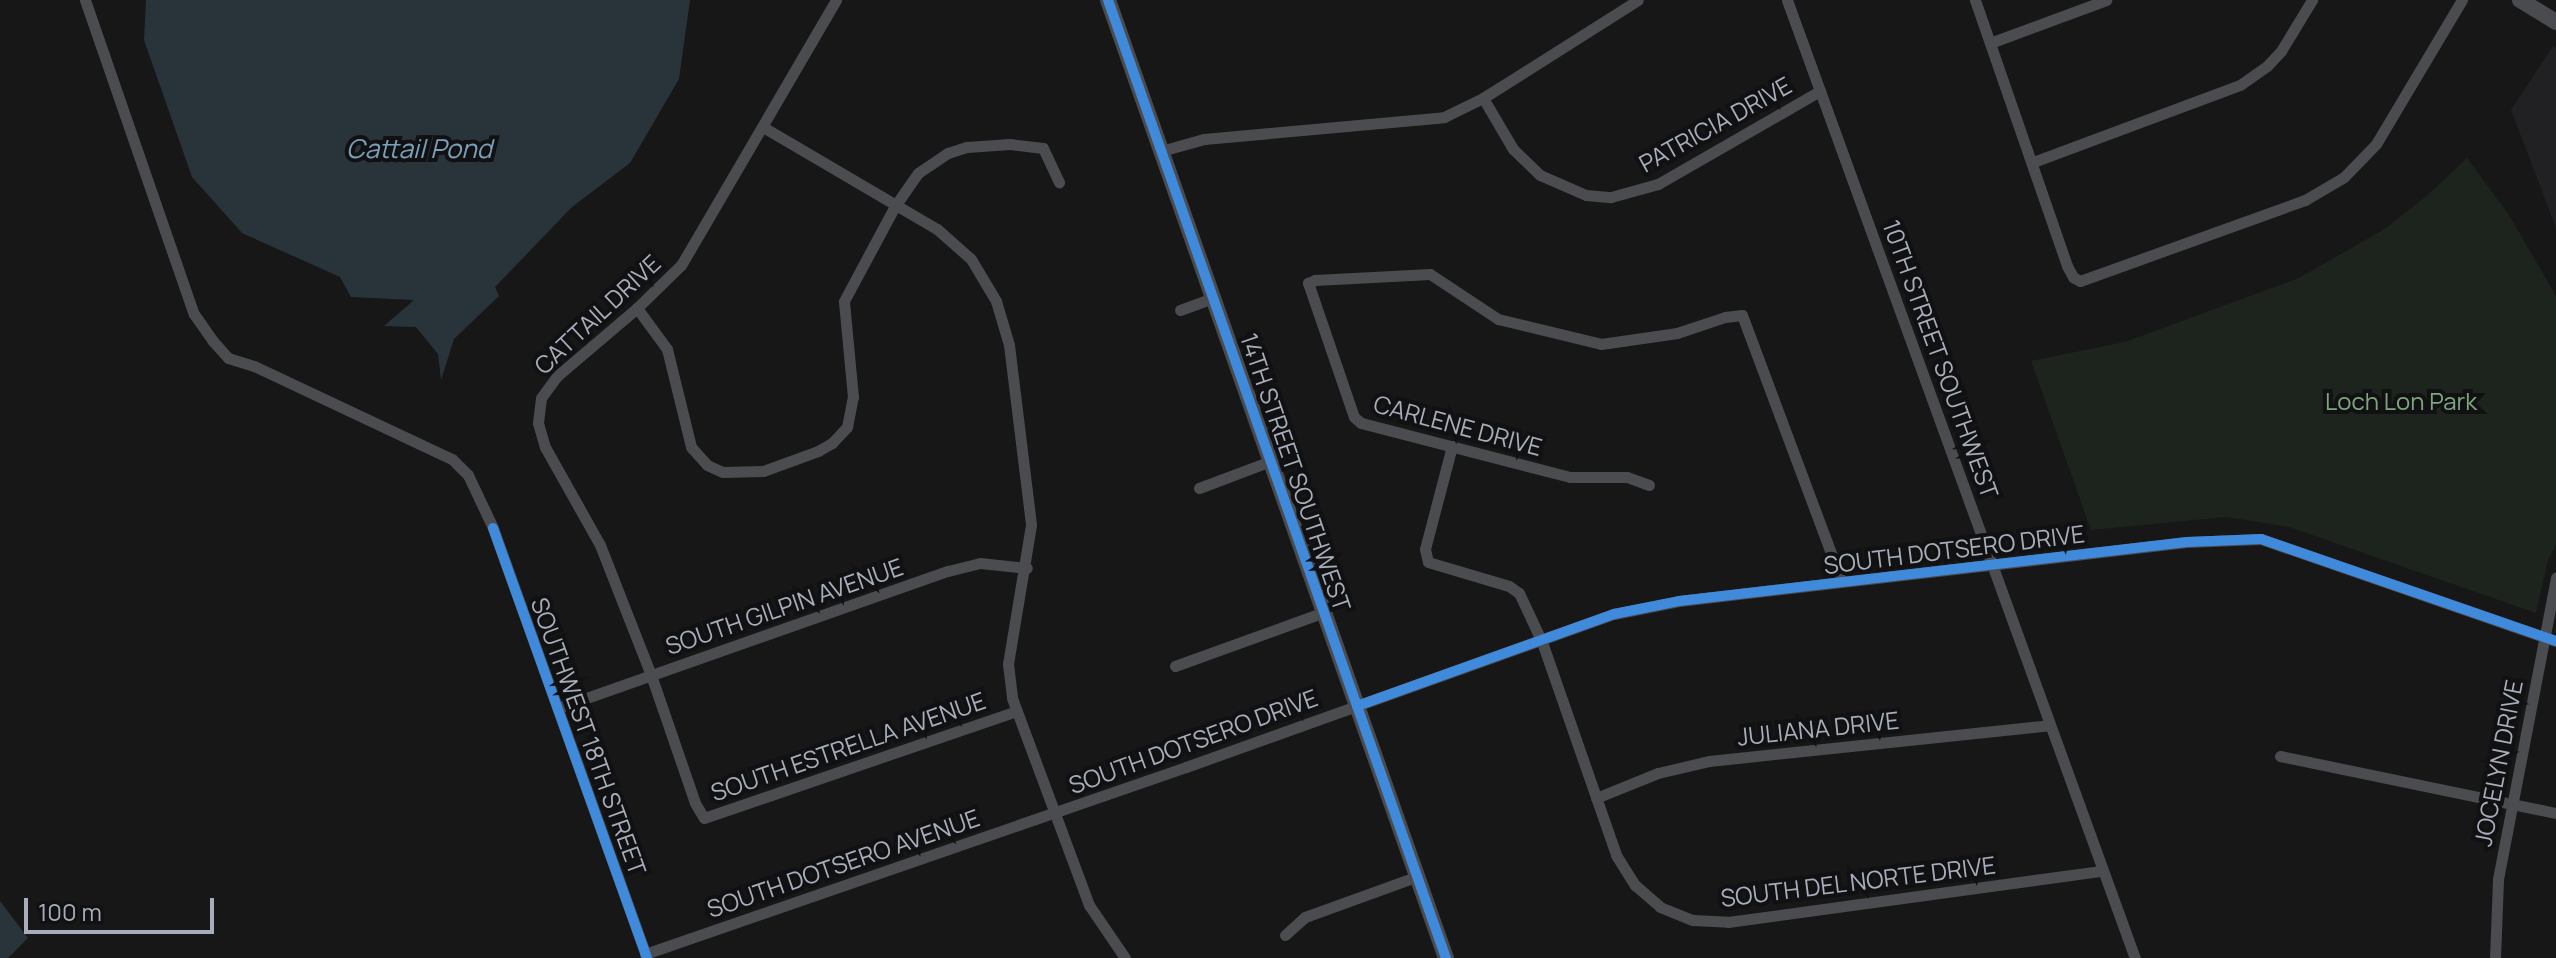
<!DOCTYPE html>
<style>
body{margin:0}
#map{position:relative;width:2556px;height:958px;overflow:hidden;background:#171717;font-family:Manrope,sans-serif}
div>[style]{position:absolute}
.built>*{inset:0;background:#212123}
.green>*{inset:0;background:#1c241d}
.water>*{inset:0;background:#29343a}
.street>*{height:11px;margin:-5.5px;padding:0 5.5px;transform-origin:5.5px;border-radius:5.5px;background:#4a4c50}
.secondary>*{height:16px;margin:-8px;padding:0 8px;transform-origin:8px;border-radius:8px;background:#4a4b4e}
.cycleway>*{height:10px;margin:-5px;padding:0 5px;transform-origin:5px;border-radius:5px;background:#408adc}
span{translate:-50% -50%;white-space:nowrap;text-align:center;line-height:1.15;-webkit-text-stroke:8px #111113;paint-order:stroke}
.street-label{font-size:24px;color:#a7aeb9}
.park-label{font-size:24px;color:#7da67c}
.water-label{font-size:26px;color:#7aa0b7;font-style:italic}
.scale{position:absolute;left:24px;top:898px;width:190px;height:36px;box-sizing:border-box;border:4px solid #a7aeb9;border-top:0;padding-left:10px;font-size:24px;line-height:28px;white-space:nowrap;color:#a7aeb9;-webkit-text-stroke:6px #111113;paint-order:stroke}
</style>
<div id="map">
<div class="built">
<i style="clip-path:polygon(2553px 46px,2556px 48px,2556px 228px,2511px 110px)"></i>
</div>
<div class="green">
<i style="clip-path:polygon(2467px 158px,2509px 215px,2556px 296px,2556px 545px,2548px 560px,2536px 613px,2289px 527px,2226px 517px,2091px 530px,2031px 361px,2125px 342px,2299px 278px,2383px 230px,2429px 194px)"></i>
</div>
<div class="water">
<i style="clip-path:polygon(146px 0,690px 0,679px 79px,630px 163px,572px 207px,495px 287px,499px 296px,454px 339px,441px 380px,438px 354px,416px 327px,384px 326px,414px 300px,351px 297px,340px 277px,242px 233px,192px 177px,144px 40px)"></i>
<i style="clip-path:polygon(0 901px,28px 938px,8px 958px,0 958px)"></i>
</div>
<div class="street">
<i style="left:85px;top:0;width:332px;rotate:70.9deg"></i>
<i style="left:194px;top:314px;width:32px;rotate:55deg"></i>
<i style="left:212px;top:340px;width:24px;rotate:48deg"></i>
<i style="left:228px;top:358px;width:27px;rotate:17deg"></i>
<i style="left:254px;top:366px;width:219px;rotate:25.2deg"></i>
<i style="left:452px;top:459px;width:23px;rotate:45deg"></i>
<i style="left:468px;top:475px;width:59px;rotate:64.7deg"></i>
<i style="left:493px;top:528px;width:457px;rotate:70.3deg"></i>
<i style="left:836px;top:0;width:307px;rotate:120.3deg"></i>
<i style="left:681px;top:265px;width:62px;rotate:135.7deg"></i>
<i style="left:637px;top:308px;width:105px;rotate:139.6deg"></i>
<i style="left:557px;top:376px;width:27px;rotate:126deg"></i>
<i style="left:541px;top:398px;width:25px;rotate:97deg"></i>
<i style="left:538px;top:423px;width:25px;rotate:74deg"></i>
<i style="left:545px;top:447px;width:112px;rotate:60.7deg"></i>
<i style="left:600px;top:545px;width:140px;rotate:68.6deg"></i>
<i style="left:651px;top:675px;width:135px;rotate:71deg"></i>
<i style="left:695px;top:803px;width:17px;rotate:59deg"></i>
<i style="left:704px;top:818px;width:330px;rotate:-18.9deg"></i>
<i style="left:1787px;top:0;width:1019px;rotate:70.04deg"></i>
<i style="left:1975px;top:0;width:281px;rotate:70.9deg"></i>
<i style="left:2067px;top:266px;width:13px;rotate:61deg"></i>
<i style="left:2073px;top:277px;width:8px;rotate:30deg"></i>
<i style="left:2080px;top:281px;width:239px;rotate:-19.8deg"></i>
<i style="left:2305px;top:200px;width:45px;rotate:-30.5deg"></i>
<i style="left:2344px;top:177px;width:46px;rotate:-45.9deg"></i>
<i style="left:2376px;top:144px;width:168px;rotate:-59.2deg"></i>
<i style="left:1990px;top:43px;width:124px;rotate:-20.3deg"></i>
<i style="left:1483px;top:98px;width:59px;rotate:59.5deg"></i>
<i style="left:1513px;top:149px;width:37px;rotate:44deg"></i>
<i style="left:1540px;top:175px;width:50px;rotate:23.5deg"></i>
<i style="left:1586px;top:195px;width:25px;rotate:5deg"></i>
<i style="left:1611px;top:197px;width:49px;rotate:-15.5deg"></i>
<i style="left:1658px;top:184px;width:187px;rotate:-29.9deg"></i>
<i style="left:763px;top:127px;width:202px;rotate:30.4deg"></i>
<i style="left:937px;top:229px;width:45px;rotate:41.4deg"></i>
<i style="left:971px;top:259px;width:49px;rotate:59.2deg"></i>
<i style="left:996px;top:301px;width:46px;rotate:73.5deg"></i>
<i style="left:1009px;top:345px;width:181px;rotate:83deg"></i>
<i style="left:1031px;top:525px;width:141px;rotate:99.4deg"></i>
<i style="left:1008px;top:664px;width:34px;rotate:83deg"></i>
<i style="left:1012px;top:698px;width:221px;rotate:69.6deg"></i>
<i style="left:1089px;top:905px;width:64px;rotate:55.8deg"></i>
<i style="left:1161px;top:151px;width:45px;rotate:-15.6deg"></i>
<i style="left:1204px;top:139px;width:241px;rotate:-5.2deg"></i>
<i style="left:1444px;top:117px;width:43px;rotate:-26deg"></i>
<i style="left:1483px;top:98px;width:183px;rotate:-32.3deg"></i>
<i style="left:2033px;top:162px;width:221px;rotate:-20.4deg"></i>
<i style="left:2240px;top:85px;width:33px;rotate:-35deg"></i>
<i style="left:2267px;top:66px;width:21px;rotate:-47deg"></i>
<i style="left:2281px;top:51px;width:60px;rotate:-58.7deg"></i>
<i style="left:637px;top:308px;width:51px;rotate:53.8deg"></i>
<i style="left:667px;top:349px;width:101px;rotate:76.2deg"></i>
<i style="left:691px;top:447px;width:24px;rotate:48deg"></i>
<i style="left:707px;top:465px;width:17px;rotate:24deg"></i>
<i style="left:723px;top:472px;width:40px;rotate:-1.4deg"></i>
<i style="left:763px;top:471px;width:59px;rotate:-20deg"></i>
<i style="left:818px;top:451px;width:16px;rotate:-30deg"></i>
<i style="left:832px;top:443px;width:22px;rotate:-47deg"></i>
<i style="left:847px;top:427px;width:31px;rotate:-79deg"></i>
<i style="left:853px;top:397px;width:96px;rotate:-95.4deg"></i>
<i style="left:844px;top:301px;width:108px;rotate:-61.8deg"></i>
<i style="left:895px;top:206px;width:40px;rotate:-55.1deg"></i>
<i style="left:918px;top:173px;width:36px;rotate:-34deg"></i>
<i style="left:948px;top:153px;width:20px;rotate:-18deg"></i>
<i style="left:967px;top:147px;width:43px;rotate:-4deg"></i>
<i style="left:1010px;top:144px;width:33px;rotate:7deg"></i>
<i style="left:1043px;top:148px;width:38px;rotate:65deg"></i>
<i style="left:1180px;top:310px;width:35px;rotate:-20deg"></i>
<i style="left:1452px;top:446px;width:106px;rotate:104.7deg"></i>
<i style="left:1425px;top:549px;width:13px;rotate:77deg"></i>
<i style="left:1428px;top:562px;width:84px;rotate:16.5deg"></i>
<i style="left:1509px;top:586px;width:12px;rotate:35deg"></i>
<i style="left:1519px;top:593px;width:54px;rotate:64.9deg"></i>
<i style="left:1542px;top:642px;width:225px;rotate:70.8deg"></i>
<i style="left:1616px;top:855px;width:36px;rotate:58deg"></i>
<i style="left:1635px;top:885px;width:33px;rotate:41deg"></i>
<i style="left:1660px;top:907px;width:35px;rotate:22deg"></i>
<i style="left:1693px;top:920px;width:35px;rotate:3deg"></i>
<i style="left:1728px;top:922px;width:377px;rotate:-7.8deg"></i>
<i style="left:1649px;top:485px;width:23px;rotate:-160deg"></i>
<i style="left:1627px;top:477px;width:57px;rotate:180deg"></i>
<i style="left:1570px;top:477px;width:216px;rotate:-165.5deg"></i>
<i style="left:1361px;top:423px;width:9px;rotate:-139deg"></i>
<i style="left:1354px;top:417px;width:142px;rotate:-108.9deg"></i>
<i style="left:1308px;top:283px;width:8px;rotate:-23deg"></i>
<i style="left:1315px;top:280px;width:115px;rotate:-3deg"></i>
<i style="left:1430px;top:274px;width:82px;rotate:33.5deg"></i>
<i style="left:1498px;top:319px;width:106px;rotate:13.6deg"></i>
<i style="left:1601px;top:344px;width:77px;rotate:-8.2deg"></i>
<i style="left:1677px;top:333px;width:51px;rotate:-18.4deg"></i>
<i style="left:1725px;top:317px;width:17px;rotate:-7deg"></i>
<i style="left:1742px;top:315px;width:285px;rotate:69.5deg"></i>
<i style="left:1199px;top:488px;width:77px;rotate:-20.6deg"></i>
<i style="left:1175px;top:666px;width:158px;rotate:-19.9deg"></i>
<i style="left:558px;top:708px;width:413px;rotate:-19.4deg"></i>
<i style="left:948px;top:571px;width:33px;rotate:-14deg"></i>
<i style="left:980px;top:563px;width:47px;rotate:6.1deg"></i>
<i style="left:2280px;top:756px;width:282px;rotate:11.7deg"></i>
<i style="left:1596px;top:798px;width:67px;rotate:-22deg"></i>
<i style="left:1658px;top:773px;width:52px;rotate:-13.2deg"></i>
<i style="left:1709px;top:761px;width:342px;rotate:-6deg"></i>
<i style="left:1285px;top:935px;width:27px;rotate:-42deg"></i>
<i style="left:1305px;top:917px;width:120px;rotate:-19.9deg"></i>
<i style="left:645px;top:954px;width:572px;rotate:-19.07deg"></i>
<i style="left:1186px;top:767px;width:455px;rotate:-19.7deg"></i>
<i style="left:1614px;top:614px;width:66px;rotate:-11.3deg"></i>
<i style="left:1679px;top:601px;width:511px;rotate:-6.62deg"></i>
<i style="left:2187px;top:542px;width:74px;rotate:-2.3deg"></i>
<i style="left:2261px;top:539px;width:312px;rotate:19.1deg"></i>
<i style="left:2495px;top:958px;width:79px;rotate:-87.8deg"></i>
<i style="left:2498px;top:879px;width:307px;rotate:-79.1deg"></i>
</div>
<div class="secondary">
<i style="left:1108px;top:0;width:1016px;rotate:70.57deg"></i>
<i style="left:2520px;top:0;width:42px;rotate:31.4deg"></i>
</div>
<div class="cycleway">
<i style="left:1108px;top:0;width:1016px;rotate:70.57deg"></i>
<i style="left:493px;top:528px;width:457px;rotate:70.3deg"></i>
<i style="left:1357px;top:706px;width:273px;rotate:-19.7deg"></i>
<i style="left:1614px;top:614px;width:66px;rotate:-11.3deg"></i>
<i style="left:1679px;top:601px;width:511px;rotate:-6.62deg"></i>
<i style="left:2187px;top:542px;width:74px;rotate:-2.3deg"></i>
<i style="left:2261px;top:539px;width:312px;rotate:19.1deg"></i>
</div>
<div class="street-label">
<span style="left:1715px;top:124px;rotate:-29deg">PATRICIA DRIVE</span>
<span style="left:597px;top:314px;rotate:-43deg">CATTAIL DRIVE</span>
<span style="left:1941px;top:359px;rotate:70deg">10TH STREET SOUTHWEST</span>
<span style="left:1458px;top:425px;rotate:15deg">CARLENE DRIVE</span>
<span style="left:1296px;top:472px;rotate:71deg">14TH STREET SOUTHWEST</span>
<span style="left:1954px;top:549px;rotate:-7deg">SOUTH DOTSERO DRIVE</span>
<span style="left:784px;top:606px;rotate:-19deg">SOUTH GILPIN AVENUE</span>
<span style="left:1818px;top:728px;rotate:-6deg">JULIANA DRIVE</span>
<span style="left:589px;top:736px;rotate:70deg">SOUTHWEST 18TH STREET</span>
<span style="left:1193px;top:741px;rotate:-20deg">SOUTH DOTSERO DRIVE</span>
<span style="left:848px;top:746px;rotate:-19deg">SOUTH ESTRELLA AVENUE</span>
<span style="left:2498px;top:763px;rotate:-79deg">JOCELYN DRIVE</span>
<span style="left:843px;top:863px;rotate:-19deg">SOUTH DOTSERO AVENUE</span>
<span style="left:1858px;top:881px;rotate:-7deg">SOUTH DEL NORTE DRIVE</span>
</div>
<div class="park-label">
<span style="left:2401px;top:401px">Loch Lon Park</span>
</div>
<div class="water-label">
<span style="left:419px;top:149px">Cattail Pond</span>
</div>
<div class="scale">100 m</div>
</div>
